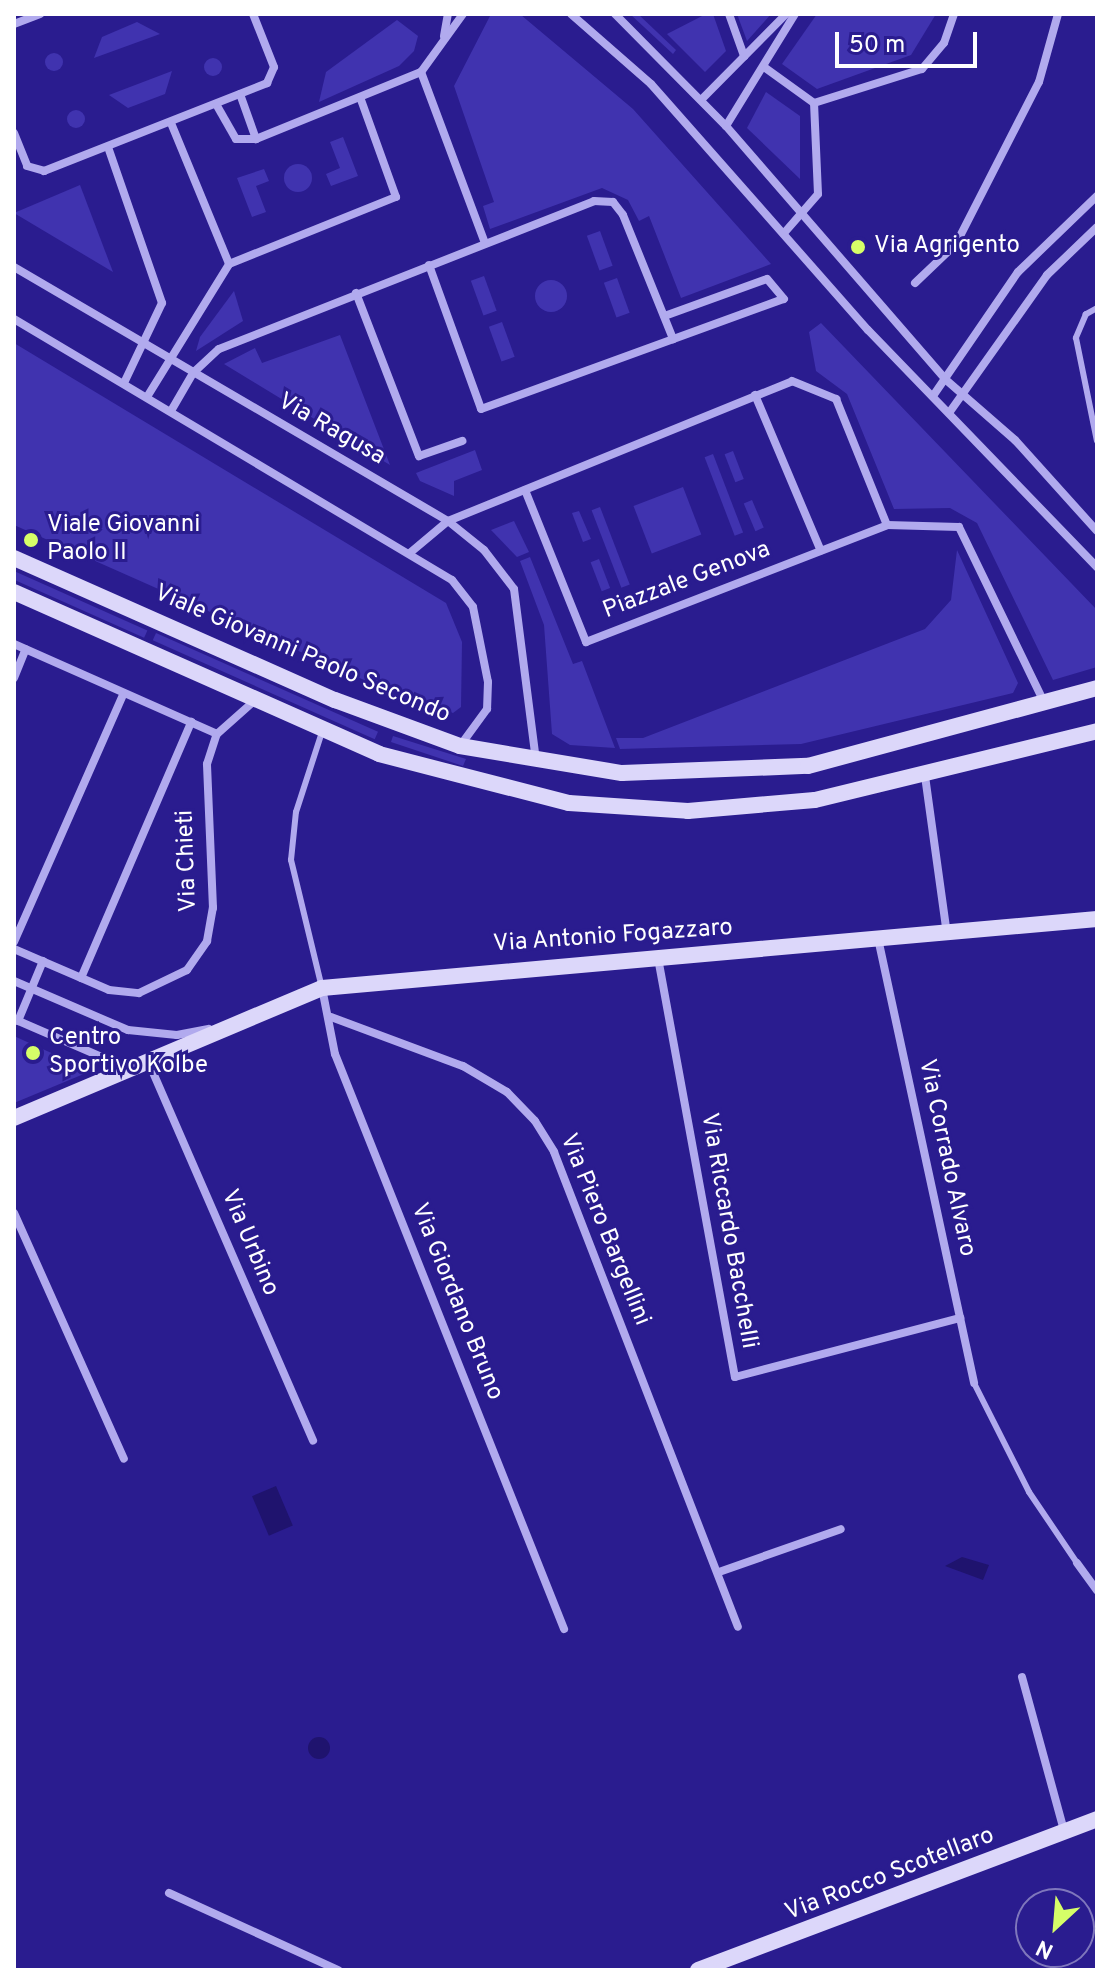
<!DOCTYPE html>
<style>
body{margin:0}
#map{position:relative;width:1111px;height:1984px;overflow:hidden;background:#2a1c8f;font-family:Overpass,sans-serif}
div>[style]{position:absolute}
.green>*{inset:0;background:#4033af;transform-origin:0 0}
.round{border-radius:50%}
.water>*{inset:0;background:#1f136e;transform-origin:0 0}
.lane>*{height:6px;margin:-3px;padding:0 3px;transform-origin:3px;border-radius:3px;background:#b1aaee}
.street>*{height:8px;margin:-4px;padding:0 4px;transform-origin:4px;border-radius:4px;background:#b1aaee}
.secondary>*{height:16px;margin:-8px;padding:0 8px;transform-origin:8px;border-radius:8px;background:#dcd7fa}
.dots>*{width:22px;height:22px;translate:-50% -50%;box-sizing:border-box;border:4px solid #2a1c8f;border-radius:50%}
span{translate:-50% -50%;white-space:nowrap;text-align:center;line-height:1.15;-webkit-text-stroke:6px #2a1c8f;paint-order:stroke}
.poi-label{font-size:24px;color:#fff}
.left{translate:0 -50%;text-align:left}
.street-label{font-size:24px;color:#fff}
.frame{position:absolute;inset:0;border:16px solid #fff;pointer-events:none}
.north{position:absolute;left:1015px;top:1888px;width:80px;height:80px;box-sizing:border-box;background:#2a1c8f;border:2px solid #7f77bc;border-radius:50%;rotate:206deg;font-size:22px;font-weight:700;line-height:32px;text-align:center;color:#fff}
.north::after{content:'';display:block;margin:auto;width:28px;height:36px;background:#d6fe68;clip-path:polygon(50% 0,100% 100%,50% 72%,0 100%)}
.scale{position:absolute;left:835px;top:32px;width:142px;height:36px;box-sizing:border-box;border:4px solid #fff;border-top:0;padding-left:10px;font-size:24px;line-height:28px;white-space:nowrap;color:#fff;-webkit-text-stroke:6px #2a1c8f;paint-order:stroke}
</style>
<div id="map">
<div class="green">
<i style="clip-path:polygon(630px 14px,638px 14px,676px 50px,673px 54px)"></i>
<i style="clip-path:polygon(706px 14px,713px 14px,726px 51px,705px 72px,667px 34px)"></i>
<i style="clip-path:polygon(737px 14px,771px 14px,747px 41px)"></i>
<i style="clip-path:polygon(817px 14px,936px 14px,911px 55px,817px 89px,782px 64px)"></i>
<i style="clip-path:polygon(521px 15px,633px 109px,771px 264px,681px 298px,649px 216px,639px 221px,628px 200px,602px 188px,490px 229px,483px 206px,494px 202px,454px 86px,490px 16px)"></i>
<i style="clip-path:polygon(397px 20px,418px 36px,414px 51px,399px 66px,319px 102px,326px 72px)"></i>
<i style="clip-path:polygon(137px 22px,160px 34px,94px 58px,102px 37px)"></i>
<i class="round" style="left:45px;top:53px;width:18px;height:18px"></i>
<i class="round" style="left:204px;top:58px;width:18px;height:18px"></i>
<i style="clip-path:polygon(172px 71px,165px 94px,128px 108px,109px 95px)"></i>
<i style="clip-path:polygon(766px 92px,800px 116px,800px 179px,747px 128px)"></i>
<i class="round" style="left:67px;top:110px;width:18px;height:18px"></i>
<i style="clip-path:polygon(343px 137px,358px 176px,331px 186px,326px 174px,340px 168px,330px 142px)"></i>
<i class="round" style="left:284px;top:164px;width:28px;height:28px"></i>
<i style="clip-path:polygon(264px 169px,269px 181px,256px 186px,266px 212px,252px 217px,237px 178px)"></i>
<i style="clip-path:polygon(80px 185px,113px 272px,14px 213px)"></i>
<i style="left:600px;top:231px;width:37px;height:14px;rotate:70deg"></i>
<i style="left:484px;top:276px;width:37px;height:14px;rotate:70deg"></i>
<i style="left:617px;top:278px;width:37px;height:14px;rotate:70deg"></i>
<i class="round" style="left:535px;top:280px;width:32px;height:32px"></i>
<i style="clip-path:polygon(234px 291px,243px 321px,196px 351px,200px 337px)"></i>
<i style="left:502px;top:322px;width:37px;height:14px;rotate:70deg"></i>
<i style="clip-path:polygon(821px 323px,1097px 610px,1097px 667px,1053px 680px,977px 523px,950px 508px,894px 509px,847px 394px,816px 371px,809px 332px)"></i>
<i style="clip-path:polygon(340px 335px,390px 465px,224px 364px,255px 348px,262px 363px)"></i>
<i style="clip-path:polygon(14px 343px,446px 603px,462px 642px,461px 707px,453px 713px,373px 684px,14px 525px)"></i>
<i style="clip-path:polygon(475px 450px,482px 470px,454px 481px,454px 496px,420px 481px,416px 473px)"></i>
<i style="left:733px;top:451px;width:30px;height:9px;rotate:69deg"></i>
<i style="left:713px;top:454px;width:84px;height:9px;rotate:69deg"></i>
<i style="left:683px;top:487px;width:51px;height:53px;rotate:69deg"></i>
<i style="left:752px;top:500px;width:30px;height:9px;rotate:67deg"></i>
<i style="left:600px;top:507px;width:83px;height:9px;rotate:69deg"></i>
<i style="clip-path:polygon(579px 511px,591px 539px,583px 542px,572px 513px)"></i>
<i style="clip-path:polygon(514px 521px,529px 552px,517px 557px,491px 530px)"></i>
<i style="clip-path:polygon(957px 550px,1018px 683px,1013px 693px,801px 744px,620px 749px,616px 738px,643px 738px,925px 629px,951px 600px)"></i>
<i style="clip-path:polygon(530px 557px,573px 664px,582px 661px,615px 748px,570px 745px,552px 734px,544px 625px,520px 561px)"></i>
<i style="left:599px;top:559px;width:31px;height:9px;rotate:69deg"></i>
<i style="left:14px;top:571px;width:146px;height:8px;rotate:24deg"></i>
<i style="left:156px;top:633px;width:243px;height:8px;rotate:24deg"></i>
<i style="clip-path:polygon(393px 736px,466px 759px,463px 766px,391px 742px)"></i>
<i style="clip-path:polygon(14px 1036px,91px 1071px,14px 1103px)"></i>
</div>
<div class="water">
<i style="left:276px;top:1486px;width:43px;height:26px;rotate:67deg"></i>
<i style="clip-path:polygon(962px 1557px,989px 1565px,983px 1580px,945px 1566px)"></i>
<i class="round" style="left:308px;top:1737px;width:22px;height:22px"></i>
</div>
<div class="lane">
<i style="left:1097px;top:308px;width:13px;rotate:151deg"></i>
<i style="left:1086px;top:314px;width:26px;rotate:113deg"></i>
<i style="left:1076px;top:338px;width:105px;rotate:78.5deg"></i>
<i style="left:322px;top:988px;width:132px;rotate:-103.6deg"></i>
<i style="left:291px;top:860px;width:48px;rotate:-84.1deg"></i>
<i style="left:296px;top:812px;width:84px;rotate:-72deg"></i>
<i style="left:974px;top:1383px;width:122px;rotate:63.2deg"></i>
<i style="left:1029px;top:1492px;width:86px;rotate:55.9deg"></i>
</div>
<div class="street">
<i style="left:463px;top:14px;width:72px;rotate:125.9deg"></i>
<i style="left:421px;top:72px;width:183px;rotate:69.5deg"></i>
<i style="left:571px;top:14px;width:106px;rotate:41.2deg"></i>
<i style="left:651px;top:84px;width:328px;rotate:48.6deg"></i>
<i style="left:868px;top:330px;width:330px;rotate:46deg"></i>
<i style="left:615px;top:14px;width:158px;rotate:45.3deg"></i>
<i style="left:726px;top:126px;width:335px;rotate:49.1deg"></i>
<i style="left:945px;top:379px;width:93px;rotate:41.1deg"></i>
<i style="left:1015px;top:440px;width:122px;rotate:48deg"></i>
<i style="left:729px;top:14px;width:45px;rotate:70.3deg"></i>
<i style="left:14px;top:24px;width:28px;rotate:-21deg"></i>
<i style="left:444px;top:36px;width:22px;rotate:-80deg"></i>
<i style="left:764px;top:67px;width:62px;rotate:35.8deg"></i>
<i style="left:814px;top:103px;width:113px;rotate:-17.5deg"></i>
<i style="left:922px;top:69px;width:34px;rotate:-50deg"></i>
<i style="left:944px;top:43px;width:31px;rotate:-71deg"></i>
<i style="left:240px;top:94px;width:48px;rotate:70.4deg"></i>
<i style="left:701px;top:100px;width:121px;rotate:-45.3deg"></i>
<i style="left:216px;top:104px;width:40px;rotate:60.3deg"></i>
<i style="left:236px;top:139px;width:20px"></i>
<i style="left:256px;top:139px;width:178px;rotate:-22.1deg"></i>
<i style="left:171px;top:123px;width:152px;rotate:67.6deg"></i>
<i style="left:229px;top:264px;width:180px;rotate:-21.9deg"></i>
<i style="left:396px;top:197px;width:106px;rotate:-109.8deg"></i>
<i style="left:726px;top:126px;width:132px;rotate:-58.4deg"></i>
<i style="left:14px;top:133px;width:35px;rotate:68deg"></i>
<i style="left:27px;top:166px;width:18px;rotate:16deg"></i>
<i style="left:44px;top:171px;width:240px;rotate:-21.5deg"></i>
<i style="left:267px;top:83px;width:17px;rotate:-66deg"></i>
<i style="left:274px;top:67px;width:57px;rotate:-111.6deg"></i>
<i style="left:108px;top:147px;width:165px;rotate:70.9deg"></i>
<i style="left:162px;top:303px;width:89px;rotate:115.4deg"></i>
<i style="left:785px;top:232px;width:50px;rotate:-49deg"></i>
<i style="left:818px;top:194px;width:91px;rotate:-92.5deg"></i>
<i style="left:429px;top:265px;width:153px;rotate:70.1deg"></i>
<i style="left:481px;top:409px;width:322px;rotate:-20deg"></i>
<i style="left:784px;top:299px;width:26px;rotate:-130deg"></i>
<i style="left:767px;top:279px;width:109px;rotate:160.1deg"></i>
<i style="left:14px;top:267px;width:503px;rotate:30.34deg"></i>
<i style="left:448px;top:521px;width:46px;rotate:38.9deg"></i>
<i style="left:484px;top:550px;width:49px;rotate:52.4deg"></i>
<i style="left:514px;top:589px;width:173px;rotate:82.7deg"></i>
<i style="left:915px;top:283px;width:57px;rotate:-43.6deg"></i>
<i style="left:956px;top:244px;width:182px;rotate:-62.9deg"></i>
<i style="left:1039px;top:82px;width:71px;rotate:-74.4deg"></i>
<i style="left:356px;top:293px;width:175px;rotate:68.9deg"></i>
<i style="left:419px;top:456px;width:46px;rotate:-19.2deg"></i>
<i style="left:14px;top:319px;width:510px;rotate:30.79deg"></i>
<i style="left:452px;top:580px;width:34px;rotate:52deg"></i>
<i style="left:473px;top:607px;width:76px;rotate:78.7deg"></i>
<i style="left:488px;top:682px;width:27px;rotate:92deg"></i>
<i style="left:487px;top:709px;width:46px;rotate:126.1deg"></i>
<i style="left:755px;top:395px;width:169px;rotate:67.1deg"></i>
<i style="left:933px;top:396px;width:150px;rotate:-55.6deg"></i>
<i style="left:1018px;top:272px;width:110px;rotate:-43.9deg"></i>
<i style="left:147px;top:397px;width:156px;rotate:-58.3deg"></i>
<i style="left:171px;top:411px;width:44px;rotate:-59.9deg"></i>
<i style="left:193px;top:373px;width:35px;rotate:-43deg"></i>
<i style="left:219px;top:349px;width:403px;rotate:-21.5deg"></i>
<i style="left:594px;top:201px;width:19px;rotate:3deg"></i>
<i style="left:613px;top:202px;width:16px;rotate:52deg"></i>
<i style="left:623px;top:215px;width:134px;rotate:68deg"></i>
<i style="left:949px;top:413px;width:169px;rotate:-54.6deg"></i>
<i style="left:1047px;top:275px;width:69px;rotate:-43.8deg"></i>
<i style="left:525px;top:490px;width:164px;rotate:68.1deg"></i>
<i style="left:586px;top:642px;width:323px;rotate:-21.2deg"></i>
<i style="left:887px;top:525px;width:72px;rotate:1.6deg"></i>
<i style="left:959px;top:527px;width:195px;rotate:64.1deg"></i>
<i style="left:411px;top:552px;width:48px;rotate:-40deg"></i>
<i style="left:448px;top:521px;width:371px;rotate:-22.1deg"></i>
<i style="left:792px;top:381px;width:48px;rotate:22.2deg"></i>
<i style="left:836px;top:399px;width:136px;rotate:68deg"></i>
<i style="left:14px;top:644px;width:222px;rotate:23.9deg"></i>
<i style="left:14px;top:678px;width:31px;rotate:-68deg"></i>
<i style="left:925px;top:776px;width:161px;rotate:82.1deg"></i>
<i style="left:14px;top:942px;width:272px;rotate:-66.2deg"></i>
<i style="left:879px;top:943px;width:450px;rotate:77.8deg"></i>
<i style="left:14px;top:949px;width:103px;rotate:23.3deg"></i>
<i style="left:109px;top:990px;width:30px;rotate:6deg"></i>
<i style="left:139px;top:993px;width:53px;rotate:-25.6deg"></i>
<i style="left:187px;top:970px;width:35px;rotate:-55deg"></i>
<i style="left:207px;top:941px;width:34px;rotate:-80deg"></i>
<i style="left:213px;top:908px;width:144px;rotate:-92.4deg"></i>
<i style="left:207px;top:764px;width:32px;rotate:-72deg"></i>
<i style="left:217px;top:734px;width:48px;rotate:-41.6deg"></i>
<i style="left:658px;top:958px;width:426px;rotate:79.6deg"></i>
<i style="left:735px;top:1377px;width:233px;rotate:-14.7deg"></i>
<i style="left:81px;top:978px;width:279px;rotate:-66.7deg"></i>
<i style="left:14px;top:981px;width:124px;rotate:23.3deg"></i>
<i style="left:128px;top:1030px;width:49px;rotate:5.8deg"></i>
<i style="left:177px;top:1035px;width:32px;rotate:-11deg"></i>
<i style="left:322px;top:988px;width:67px;rotate:78.9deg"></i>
<i style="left:335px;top:1054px;width:619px;rotate:68.28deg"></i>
<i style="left:331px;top:1017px;width:141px;rotate:20.4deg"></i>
<i style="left:463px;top:1066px;width:51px;rotate:30.6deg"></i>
<i style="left:507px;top:1092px;width:40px;rotate:46deg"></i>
<i style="left:535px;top:1121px;width:36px;rotate:58deg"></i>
<i style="left:554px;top:1152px;width:509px;rotate:68.83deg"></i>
<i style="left:14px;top:1019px;width:123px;rotate:23.4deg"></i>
<i style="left:18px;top:1021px;width:65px;rotate:-67.4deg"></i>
<i style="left:148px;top:1061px;width:414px;rotate:66.5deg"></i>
<i style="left:14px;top:1213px;width:269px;rotate:65.9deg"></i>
<i style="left:1077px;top:1563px;width:34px;rotate:54deg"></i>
<i style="left:719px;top:1572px;width:129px;rotate:-19.4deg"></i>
<i style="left:1022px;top:1677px;width:163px;rotate:74.7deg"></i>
<i style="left:169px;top:1893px;width:186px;rotate:24.5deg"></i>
</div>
<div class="secondary">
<i style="left:14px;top:558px;width:351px;rotate:23.9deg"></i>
<i style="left:335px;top:700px;width:133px;rotate:20.2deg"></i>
<i style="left:460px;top:746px;width:164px;rotate:9.5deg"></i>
<i style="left:622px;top:773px;width:186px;rotate:-2.2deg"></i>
<i style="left:808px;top:766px;width:299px;rotate:-15.1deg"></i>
<i style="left:14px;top:592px;width:399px;rotate:23.9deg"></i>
<i style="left:379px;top:754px;width:196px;rotate:14.5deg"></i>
<i style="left:569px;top:803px;width:119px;rotate:3.8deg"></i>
<i style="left:688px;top:811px;width:127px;rotate:-5deg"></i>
<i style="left:815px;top:800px;width:290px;rotate:-13.7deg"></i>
<i style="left:14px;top:1118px;width:334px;rotate:-22.9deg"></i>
<i style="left:322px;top:988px;width:778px;rotate:-5.09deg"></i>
<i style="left:698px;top:1970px;width:427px;rotate:-20.7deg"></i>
</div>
<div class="dots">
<i style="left:858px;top:247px;background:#d6fe68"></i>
<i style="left:31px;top:540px;background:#d6fe68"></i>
<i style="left:33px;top:1053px;background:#d6fe68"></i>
</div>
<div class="poi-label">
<span class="left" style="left:874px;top:247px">Via Agrigento</span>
<span class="left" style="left:47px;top:540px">Viale Giovanni<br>Paolo II</span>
<span class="left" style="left:49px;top:1053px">Centro<br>Sportivo Kolbe</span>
</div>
<div class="street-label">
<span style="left:331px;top:430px;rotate:30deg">Via Ragusa</span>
<span style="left:687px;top:581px;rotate:-21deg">Piazzale Genova</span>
<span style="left:302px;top:655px;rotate:23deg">Viale Giovanni Paolo Secondo</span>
<span style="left:188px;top:861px;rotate:-92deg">Via Chieti</span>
<span style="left:613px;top:937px;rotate:-4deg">Via Antonio Fogazzaro</span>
<span style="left:946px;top:1158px;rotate:78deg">Via Corrado Alvaro</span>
<span style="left:604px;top:1230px;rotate:68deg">Via Piero Bargellini</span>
<span style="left:728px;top:1231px;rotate:80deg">Via Riccardo Bacchelli</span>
<span style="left:249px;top:1243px;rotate:67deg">Via Urbino</span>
<span style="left:456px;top:1302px;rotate:68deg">Via Giordano Bruno</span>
<span style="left:890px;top:1875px;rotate:-21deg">Via Rocco Scotellaro</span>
</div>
<div class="frame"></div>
<div class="north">N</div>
<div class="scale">50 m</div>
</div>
